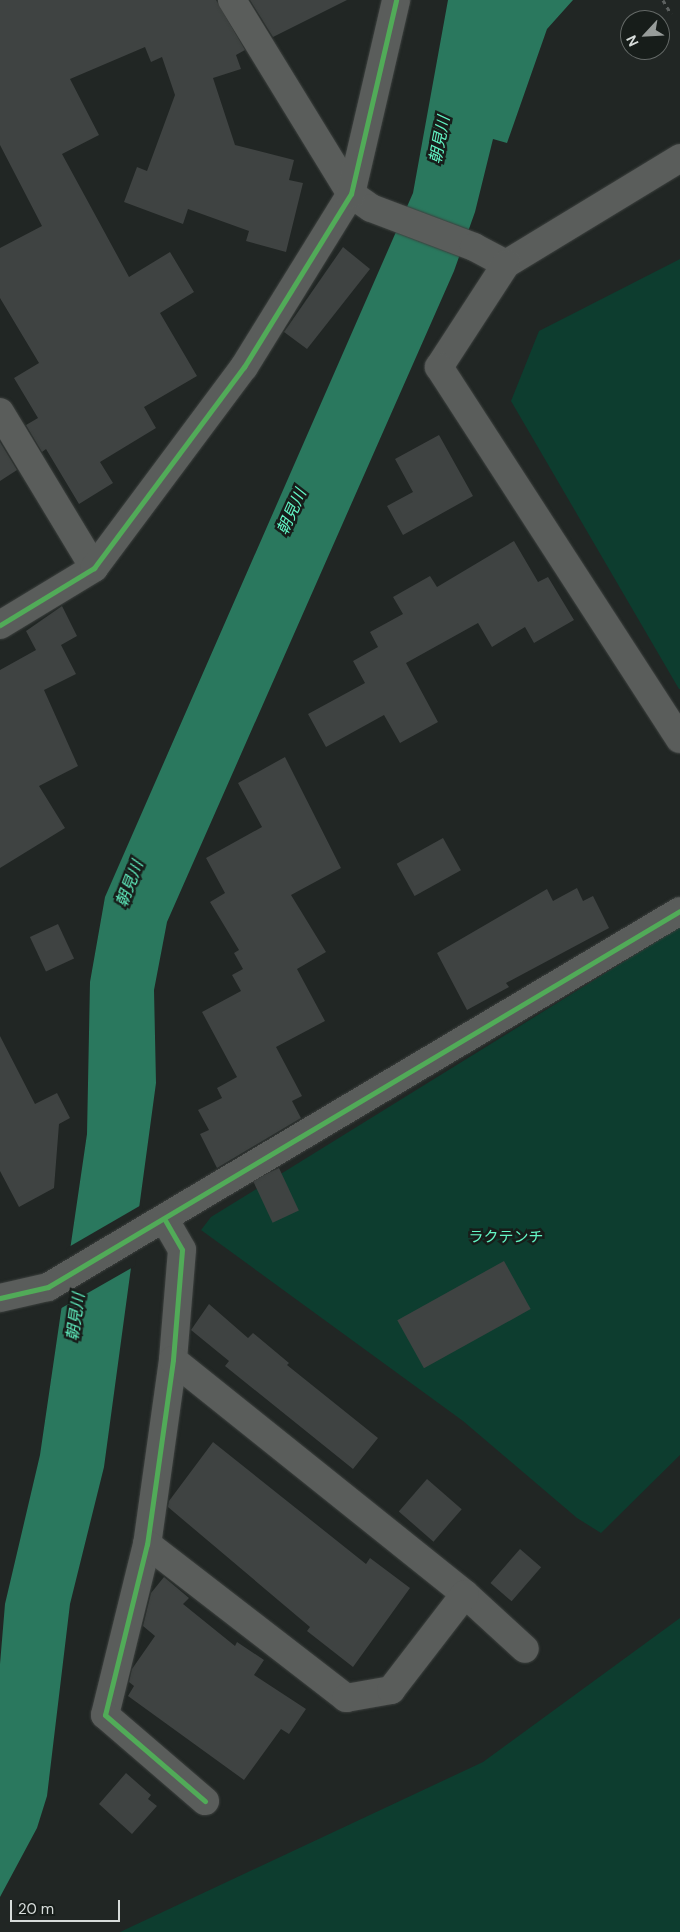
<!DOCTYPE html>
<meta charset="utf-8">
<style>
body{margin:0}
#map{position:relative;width:680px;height:1932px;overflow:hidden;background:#212624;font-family:"DM Sans","Noto Sans JP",sans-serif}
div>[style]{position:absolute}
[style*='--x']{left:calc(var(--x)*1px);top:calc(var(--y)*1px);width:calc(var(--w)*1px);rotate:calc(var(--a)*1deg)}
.green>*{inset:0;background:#0d3d2f}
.water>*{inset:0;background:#2a785e}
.pier>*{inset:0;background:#212624}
.building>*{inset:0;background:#3f4342;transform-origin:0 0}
.path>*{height:3px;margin-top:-1.5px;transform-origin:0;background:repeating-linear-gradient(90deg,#5d6160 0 4px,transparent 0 8px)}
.roads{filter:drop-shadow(0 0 1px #3c403e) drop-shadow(0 0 1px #3c403e)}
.minor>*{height:28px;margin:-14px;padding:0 14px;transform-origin:14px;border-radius:14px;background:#5a5d5b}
.cycleway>*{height:5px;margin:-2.5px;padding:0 2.5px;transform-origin:2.5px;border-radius:2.5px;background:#51ab58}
span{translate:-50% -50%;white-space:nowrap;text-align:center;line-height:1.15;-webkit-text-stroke:5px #171d1a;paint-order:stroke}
.park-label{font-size:15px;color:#64f7c6}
.water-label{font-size:16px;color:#62f5c5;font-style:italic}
.north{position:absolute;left:620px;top:10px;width:50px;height:50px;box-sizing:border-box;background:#171d1a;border:1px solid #646967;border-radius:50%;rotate:245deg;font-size:14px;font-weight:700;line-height:20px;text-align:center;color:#d7dcda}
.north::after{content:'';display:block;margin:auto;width:18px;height:22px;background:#979c9a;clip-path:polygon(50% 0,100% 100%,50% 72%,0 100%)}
.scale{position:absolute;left:10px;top:1900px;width:110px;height:22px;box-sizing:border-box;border:2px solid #d7dcda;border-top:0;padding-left:6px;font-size:15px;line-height:18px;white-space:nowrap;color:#d7dcda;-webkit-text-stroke:4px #171d1a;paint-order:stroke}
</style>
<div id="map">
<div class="green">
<i style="clip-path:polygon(680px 259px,680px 689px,679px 689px,511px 401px,539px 331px)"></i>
<i style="clip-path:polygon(680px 927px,680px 1455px,601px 1533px,577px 1518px,463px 1421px,201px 1230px,211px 1217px)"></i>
<i style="clip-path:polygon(680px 1618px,680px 1932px,120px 1932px,483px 1762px)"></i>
</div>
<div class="water">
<i style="clip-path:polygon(448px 0,573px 0,547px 29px,507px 143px,493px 139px,475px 212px,454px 271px,167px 922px,154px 990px,156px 1083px,104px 1467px,70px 1604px,47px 1796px,37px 1828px,0 1897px,0 1664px,5px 1604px,40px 1455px,87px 1134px,90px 982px,105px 897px,413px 193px)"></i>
</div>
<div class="pier">
<i style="clip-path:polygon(143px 1204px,135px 1266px,58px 1310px,67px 1248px)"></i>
</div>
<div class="building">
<i style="clip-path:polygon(0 0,216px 0,245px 50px,236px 55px,241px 69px,213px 78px,235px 145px,294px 160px,289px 180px,303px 183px,286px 252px,246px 241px,249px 231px,188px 209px,183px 224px,124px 202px,137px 167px,147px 171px,175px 95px,162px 57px,151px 62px,145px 47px,70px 79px,99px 135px,62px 154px,129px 277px,170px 252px,194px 292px,160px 313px,197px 376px,144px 407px,156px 428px,100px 462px,113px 483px,79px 504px,46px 449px,42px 452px,26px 425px,38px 418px,14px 378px,39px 363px,0 298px,0 248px,42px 226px,0 145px)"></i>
<i style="clip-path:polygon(250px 0,347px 0,273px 37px)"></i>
<i style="clip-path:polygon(343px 247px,370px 269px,307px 349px,284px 332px)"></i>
<i style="clip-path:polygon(439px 435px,473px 496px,403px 535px,387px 506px,413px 492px,395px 459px)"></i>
<i style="clip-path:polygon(0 442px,17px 470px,0 481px)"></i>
<i style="clip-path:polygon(514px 541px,538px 582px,548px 577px,574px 620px,534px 643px,525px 627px,492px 647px,478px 623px,406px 663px,438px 722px,400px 743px,384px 715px,326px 747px,308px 714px,365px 683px,353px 661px,378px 647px,370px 632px,403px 614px,393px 597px,430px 576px,437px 587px)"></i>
<i style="clip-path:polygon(62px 606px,77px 636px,61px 645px,76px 674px,44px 690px,78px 766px,39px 786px,65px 828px,0 868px,0 670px,36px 650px,26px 631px)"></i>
<i style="clip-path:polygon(285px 757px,341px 868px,291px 895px,326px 952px,297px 969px,325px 1021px,276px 1047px,302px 1096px,292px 1101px,301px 1118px,217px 1168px,200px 1134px,209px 1130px,198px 1110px,222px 1098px,217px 1088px,237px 1077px,202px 1012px,241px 991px,232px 975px,243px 969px,234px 953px,239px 950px,210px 902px,225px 893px,206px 858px,262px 827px,238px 783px)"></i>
<i style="left:443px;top:838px;width:37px;height:53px;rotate:61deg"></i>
<i style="clip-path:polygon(577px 888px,583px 901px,593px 896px,609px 928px,506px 983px,509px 987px,467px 1010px,437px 953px,547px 889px,553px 901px)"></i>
<i style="left:58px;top:924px;width:38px;height:31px;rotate:65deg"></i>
<i style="clip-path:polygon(0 1036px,35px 1104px,57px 1093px,70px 1118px,59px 1124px,54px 1188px,19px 1207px,0 1171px)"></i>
<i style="left:279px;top:1168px;width:47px;height:29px;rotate:65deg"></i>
<i style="left:504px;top:1261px;width:55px;height:122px;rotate:61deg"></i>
<i style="clip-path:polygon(209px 1304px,248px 1338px,253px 1333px,289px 1363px,287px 1365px,378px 1438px,353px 1469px,225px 1366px,229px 1361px,191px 1330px)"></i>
<i style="clip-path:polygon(213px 1442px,366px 1564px,370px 1558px,410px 1588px,353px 1667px,307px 1631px,310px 1627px,168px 1507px,169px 1501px)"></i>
<i style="left:427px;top:1479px;width:46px;height:43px;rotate:41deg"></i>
<i style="left:520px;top:1549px;width:28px;height:45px;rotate:41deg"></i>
<i style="clip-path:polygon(164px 1577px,189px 1598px,183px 1604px,235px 1646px,237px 1642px,264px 1660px,254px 1675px,306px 1709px,289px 1734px,281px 1729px,244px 1780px,128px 1696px,134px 1686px,129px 1682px,132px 1669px,155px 1636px,143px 1626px,151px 1593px)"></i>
<i style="clip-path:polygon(126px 1773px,151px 1795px,148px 1799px,157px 1806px,132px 1834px,99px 1804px)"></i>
</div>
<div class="path">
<i style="--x:663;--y:0;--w:16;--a:60"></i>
</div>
<div class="roads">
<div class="minor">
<i style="--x:232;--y:0;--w:228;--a:58.5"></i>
<i style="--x:351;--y:194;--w:24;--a:35"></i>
<i style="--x:371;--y:208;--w:110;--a:20.7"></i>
<i style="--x:474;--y:247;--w:36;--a:28"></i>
<i style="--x:506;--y:264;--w:204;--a:-31.3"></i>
<i style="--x:506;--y:264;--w:123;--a:123"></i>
<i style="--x:439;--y:367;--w:443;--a:57.1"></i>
<i style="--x:0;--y:412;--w:182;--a:58.9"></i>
<i style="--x:0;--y:625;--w:110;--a:-31.2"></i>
<i style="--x:94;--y:568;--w:251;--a:-53.3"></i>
<i style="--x:244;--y:367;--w:203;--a:-58.3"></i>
<i style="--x:351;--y:194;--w:199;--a:-76.9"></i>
<i style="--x:165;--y:1220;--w:34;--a:60"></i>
<i style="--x:182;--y:1250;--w:110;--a:94.7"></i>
<i style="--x:173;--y:1360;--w:186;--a:98"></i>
<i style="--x:147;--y:1544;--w:176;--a:103.8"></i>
<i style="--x:105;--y:1715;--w:132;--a:40.7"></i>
<i style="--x:0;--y:1298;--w:49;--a:-12.9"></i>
<i style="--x:48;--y:1287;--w:735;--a:-30.75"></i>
<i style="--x:173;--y:1360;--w:374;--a:38.7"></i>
<i style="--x:465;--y:1594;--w:81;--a:42.5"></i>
<i style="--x:147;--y:1544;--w:252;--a:37.7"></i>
<i style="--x:346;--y:1698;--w:46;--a:-10.1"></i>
<i style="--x:391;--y:1690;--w:121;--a:-52.4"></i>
</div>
</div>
<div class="cycleway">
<i style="--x:0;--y:625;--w:110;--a:-31.2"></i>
<i style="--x:94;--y:568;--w:251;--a:-53.3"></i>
<i style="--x:244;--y:367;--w:203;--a:-58.3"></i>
<i style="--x:351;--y:194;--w:199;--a:-76.9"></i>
<i style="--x:165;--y:1220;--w:34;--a:60"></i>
<i style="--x:182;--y:1250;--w:110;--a:94.7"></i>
<i style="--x:173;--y:1360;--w:186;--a:98"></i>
<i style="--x:147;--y:1544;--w:176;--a:103.8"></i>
<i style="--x:105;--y:1715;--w:132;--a:40.7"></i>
<i style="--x:0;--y:1298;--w:49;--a:-12.9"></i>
<i style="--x:48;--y:1287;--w:735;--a:-30.75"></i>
</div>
<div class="park-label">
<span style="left:506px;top:1238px">ラクテンチ</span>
</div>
<div class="water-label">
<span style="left:440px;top:140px;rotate:-79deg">朝見川</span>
<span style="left:292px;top:512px;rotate:-66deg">朝見川</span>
<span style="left:130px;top:884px;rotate:-69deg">朝見川</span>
<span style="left:76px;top:1317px;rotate:-82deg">朝見川</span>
</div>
<div class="north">N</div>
<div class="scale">20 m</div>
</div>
